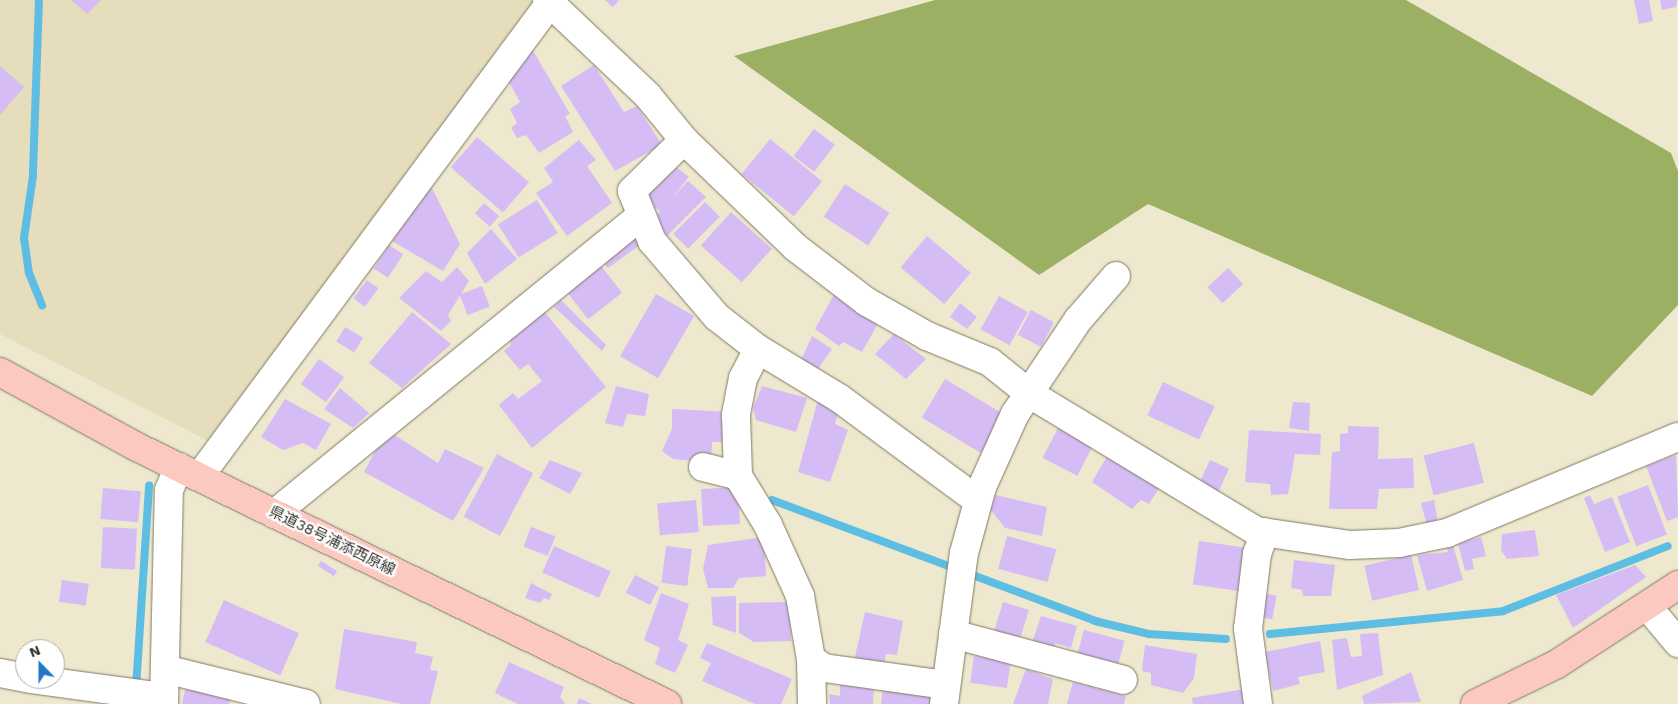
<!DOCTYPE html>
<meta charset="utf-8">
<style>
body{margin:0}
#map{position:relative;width:1678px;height:704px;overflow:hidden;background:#eee8ce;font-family:"Work Sans","Noto Sans JP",sans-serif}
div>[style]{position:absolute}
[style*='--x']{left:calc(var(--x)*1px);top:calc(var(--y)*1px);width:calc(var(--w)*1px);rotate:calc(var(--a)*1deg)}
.built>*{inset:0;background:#e5ddbc}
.forest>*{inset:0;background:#9bb063}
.stream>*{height:8px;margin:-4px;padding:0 4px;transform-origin:4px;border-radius:4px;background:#5ebde2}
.building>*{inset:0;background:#d6bcf5;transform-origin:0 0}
.roads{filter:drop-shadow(0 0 1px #7f7962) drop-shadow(0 0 1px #7f7962)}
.minor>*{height:28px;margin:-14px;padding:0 14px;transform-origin:14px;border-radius:14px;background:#fff}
.major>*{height:28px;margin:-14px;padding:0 14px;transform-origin:14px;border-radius:14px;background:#fcc9c1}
span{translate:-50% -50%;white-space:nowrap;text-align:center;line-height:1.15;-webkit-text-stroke:4.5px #fff;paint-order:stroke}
.street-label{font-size:15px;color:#363329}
.north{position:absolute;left:15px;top:639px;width:50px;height:50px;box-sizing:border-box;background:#fff;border:1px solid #afada9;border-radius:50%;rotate:338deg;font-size:14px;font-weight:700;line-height:20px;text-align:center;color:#363329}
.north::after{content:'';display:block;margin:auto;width:18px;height:22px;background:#2378c6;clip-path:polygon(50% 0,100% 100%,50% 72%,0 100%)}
</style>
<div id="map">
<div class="built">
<i style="clip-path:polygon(0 0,533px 0,539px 6px,212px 443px,0 334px)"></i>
</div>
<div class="forest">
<i style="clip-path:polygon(935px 0,1406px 0,1671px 153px,1678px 171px,1678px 305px,1592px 396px,1148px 204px,1039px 275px,734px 56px)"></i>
</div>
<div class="stream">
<i style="--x:39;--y:0;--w:176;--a:92"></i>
<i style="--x:33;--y:176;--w:63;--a:98.3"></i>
<i style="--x:24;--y:238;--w:35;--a:82"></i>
<i style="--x:29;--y:273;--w:35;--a:68"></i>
<i style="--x:772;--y:500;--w:345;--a:20.5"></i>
<i style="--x:1095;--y:621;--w:56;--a:13.5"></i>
<i style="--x:1149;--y:634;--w:77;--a:3.7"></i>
<i style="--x:1270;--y:634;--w:234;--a:-5.6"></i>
<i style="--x:1503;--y:611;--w:177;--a:-21.5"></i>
<i style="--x:136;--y:688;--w:203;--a:-86.3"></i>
</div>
<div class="building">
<i style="clip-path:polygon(71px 0,101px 0,87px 14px)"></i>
<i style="clip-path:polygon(605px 0,619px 0,613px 7px)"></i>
<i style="clip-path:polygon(1634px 0,1649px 0,1653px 21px,1639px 24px)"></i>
<i style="clip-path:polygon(1660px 0,1677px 0,1676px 7px,1662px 10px)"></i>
<i style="clip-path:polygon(532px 49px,570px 114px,565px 116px,573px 132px,539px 153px,526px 135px,517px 138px,511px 128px,517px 123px,510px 109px,520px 102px,506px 77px)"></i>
<i style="clip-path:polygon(594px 65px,624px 112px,637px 106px,662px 145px,615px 171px,561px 86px)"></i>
<i style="clip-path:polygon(0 66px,24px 87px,0 115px)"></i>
<i style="left:814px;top:129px;width:26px;height:34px;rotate:37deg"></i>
<i style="left:477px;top:137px;width:69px;height:40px;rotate:41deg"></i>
<i style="left:770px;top:139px;width:67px;height:45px;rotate:39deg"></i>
<i style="clip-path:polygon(579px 140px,596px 160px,587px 166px,612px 203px,567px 236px,536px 193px,553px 182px,544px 168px)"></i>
<i style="left:672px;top:164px;width:21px;height:45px;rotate:37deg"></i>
<i style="clip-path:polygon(688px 181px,706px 197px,667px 236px,655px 217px)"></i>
<i style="left:845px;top:184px;width:53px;height:39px;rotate:33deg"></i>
<i style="clip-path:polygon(426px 188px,432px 188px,460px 244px,443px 271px,392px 241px)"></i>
<i style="left:537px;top:200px;width:39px;height:46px;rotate:58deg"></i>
<i style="left:705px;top:202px;width:21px;height:45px;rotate:45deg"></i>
<i style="left:484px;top:203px;width:20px;height:14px;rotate:41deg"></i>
<i style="left:731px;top:212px;width:55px;height:45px;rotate:42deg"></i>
<i style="clip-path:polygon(491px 229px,517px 259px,485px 284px,467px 253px)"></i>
<i style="clip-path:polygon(632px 234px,640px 245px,608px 268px,601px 259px)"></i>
<i style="left:927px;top:236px;width:57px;height:41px;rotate:40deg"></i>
<i style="left:389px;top:245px;width:17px;height:28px;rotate:33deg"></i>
<i style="left:598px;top:262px;width:39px;height:43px;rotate:52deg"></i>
<i style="clip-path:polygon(457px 267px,469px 281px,448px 315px,451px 321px,441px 331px,399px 298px,426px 271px,442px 282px)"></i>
<i style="left:1228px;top:268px;width:22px;height:28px;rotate:47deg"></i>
<i style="left:367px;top:280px;width:14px;height:23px;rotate:36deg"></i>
<i style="left:482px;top:286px;width:22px;height:24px;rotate:69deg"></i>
<i style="clip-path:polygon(835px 293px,881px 318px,862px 352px,843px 342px,839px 346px,815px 329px)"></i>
<i style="left:656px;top:294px;width:44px;height:72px;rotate:30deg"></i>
<i style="left:999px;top:296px;width:33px;height:38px;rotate:29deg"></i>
<i style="clip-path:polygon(561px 300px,606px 345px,602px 351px,554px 307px)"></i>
<i style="clip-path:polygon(960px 303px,977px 317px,967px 329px,950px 317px)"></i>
<i style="left:1031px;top:310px;width:26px;height:28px;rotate:28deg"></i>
<i style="clip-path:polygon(544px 311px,606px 387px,532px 448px,499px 405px,513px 393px,518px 399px,542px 381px,528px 364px,520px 370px,504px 351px,511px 345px,510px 339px)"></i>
<i style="clip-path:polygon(412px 312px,451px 344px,402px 388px,369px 363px)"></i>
<i style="left:345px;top:327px;width:21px;height:17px;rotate:31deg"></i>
<i style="clip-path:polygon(894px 334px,926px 359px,906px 379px,875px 354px)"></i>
<i style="clip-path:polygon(812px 336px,832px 349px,818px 369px,801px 360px)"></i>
<i style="left:319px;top:359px;width:31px;height:31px;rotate:36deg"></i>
<i style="left:945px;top:379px;width:69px;height:45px;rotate:31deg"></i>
<i style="left:1163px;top:382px;width:57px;height:37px;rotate:25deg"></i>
<i style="clip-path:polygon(616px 386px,649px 394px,645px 416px,627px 414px,623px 427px,605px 423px)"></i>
<i style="clip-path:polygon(762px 386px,807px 398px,796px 432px,756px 420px,753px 408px)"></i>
<i style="clip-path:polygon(340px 388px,369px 413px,353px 428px,324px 409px)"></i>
<i style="clip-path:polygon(285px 399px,331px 424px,316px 450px,303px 443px,283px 450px,261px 437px)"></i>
<i style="clip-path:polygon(818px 400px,840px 406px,835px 424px,848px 430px,830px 482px,798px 472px)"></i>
<i style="clip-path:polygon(1293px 402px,1310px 403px,1309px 431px,1289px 428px)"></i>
<i style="clip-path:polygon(672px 409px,730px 412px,728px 442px,712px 442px,711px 463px,673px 459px,662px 451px,672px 429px)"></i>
<i style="left:1059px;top:426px;width:39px;height:36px;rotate:27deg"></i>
<i style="clip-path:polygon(1348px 426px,1379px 427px,1378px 459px,1413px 458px,1414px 488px,1379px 489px,1377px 509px,1329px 509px,1332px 452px,1340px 451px,1340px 434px,1348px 433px)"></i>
<i style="clip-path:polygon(387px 430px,438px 463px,445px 449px,484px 468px,453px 521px,364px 472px)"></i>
<i style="clip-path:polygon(1249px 430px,1321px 434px,1320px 455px,1295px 454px,1288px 494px,1271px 495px,1270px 484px,1245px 482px)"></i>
<i style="left:1474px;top:443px;width:41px;height:52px;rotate:76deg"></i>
<i style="clip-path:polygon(1109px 453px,1161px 485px,1149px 504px,1141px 500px,1132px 509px,1092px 482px)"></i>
<i style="left:497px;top:454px;width:41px;height:71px;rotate:28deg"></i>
<i style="clip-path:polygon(1676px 455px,1678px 517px,1667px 521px,1646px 466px)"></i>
<i style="clip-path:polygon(550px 460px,582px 473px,570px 494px,539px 478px)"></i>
<i style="left:1210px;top:460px;width:21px;height:26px;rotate:25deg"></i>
<i style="left:1648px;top:485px;width:53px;height:33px;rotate:69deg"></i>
<i style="left:738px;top:487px;width:37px;height:37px;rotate:87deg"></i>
<i style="left:103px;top:488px;width:38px;height:31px;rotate:5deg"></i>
<i style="clip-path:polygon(996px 495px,1047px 507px,1042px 536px,1005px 528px,990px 509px)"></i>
<i style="clip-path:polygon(1590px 495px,1594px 504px,1612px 497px,1630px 542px,1605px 552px,1584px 498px)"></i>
<i style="left:696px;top:500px;width:32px;height:39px;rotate:85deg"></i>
<i style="clip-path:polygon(1434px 500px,1438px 524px,1427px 526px,1421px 503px)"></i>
<i style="left:103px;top:527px;width:34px;height:41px;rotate:3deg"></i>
<i style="left:531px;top:527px;width:26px;height:21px;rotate:21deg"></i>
<i style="clip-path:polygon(1535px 530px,1539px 556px,1507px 559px,1501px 550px,1502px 534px)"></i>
<i style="left:1007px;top:536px;width:51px;height:34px;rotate:15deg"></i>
<i style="clip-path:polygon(764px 537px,766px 576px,739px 578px,733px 588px,708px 588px,703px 569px,708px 545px)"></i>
<i style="clip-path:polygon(1481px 537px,1486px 556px,1472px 559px,1474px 569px,1465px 571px,1458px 543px)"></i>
<i style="left:1199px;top:541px;width:55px;height:44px;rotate:8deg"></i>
<i style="clip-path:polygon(1453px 545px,1463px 580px,1427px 591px,1417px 555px,1448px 552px,1447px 547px)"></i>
<i style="left:554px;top:546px;width:62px;height:29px;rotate:24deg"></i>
<i style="left:666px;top:546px;width:26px;height:37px;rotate:7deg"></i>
<i style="left:1411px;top:555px;width:36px;height:48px;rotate:77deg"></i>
<i style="clip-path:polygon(1294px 560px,1335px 565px,1331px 596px,1303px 596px,1302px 590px,1291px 588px)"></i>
<i style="left:321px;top:561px;width:19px;height:6px;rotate:32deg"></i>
<i style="clip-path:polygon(1635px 565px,1646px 577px,1573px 628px,1556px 595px)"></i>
<i style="left:635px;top:575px;width:27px;height:20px;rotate:27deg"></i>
<i style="left:62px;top:580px;width:27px;height:22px;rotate:8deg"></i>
<i style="clip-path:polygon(531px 583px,552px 594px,549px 600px,544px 598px,540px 603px,525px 598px)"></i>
<i style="clip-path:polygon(661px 593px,689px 604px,678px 640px,688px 645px,675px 673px,655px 664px,660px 648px,644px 640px)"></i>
<i style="left:1262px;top:593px;width:15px;height:24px;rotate:11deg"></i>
<i style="clip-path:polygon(736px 596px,736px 633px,713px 625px,711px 597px)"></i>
<i style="left:224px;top:600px;width:82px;height:46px;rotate:24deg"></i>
<i style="clip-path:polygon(790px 602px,791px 641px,754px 642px,739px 633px,739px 603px)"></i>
<i style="left:1003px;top:602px;width:27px;height:36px;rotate:17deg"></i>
<i style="clip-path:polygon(865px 612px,903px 621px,897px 655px,886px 654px,883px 668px,854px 661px)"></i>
<i style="clip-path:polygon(1041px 616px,1077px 626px,1071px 648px,1055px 643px,1054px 650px,1032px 643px)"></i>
<i style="clip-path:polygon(344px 629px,417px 642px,415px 653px,433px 657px,430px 670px,438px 671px,430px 704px,402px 704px,335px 689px)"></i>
<i style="left:1084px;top:630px;width:42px;height:25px;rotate:15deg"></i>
<i style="clip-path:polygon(1378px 633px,1383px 675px,1337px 690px,1332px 640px,1347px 638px,1351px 657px,1362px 656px,1360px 634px)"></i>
<i style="clip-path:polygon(1320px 641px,1325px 672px,1298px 677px,1300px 684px,1273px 691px,1265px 652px)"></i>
<i style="clip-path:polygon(707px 643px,792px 679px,781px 704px,755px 704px,702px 681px,711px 663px,700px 658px)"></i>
<i style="clip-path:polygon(1145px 645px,1197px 654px,1194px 678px,1183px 693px,1151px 685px,1151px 673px,1142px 671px)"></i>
<i style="left:974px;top:656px;width:37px;height:27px;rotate:8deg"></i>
<i style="clip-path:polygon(509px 662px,564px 687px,560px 697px,565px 704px,518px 704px,495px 693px)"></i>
<i style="clip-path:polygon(1026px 669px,1053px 679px,1048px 704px,1013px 704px)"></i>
<i style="clip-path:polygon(1411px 672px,1421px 702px,1364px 704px,1362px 696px)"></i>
<i style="clip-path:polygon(1073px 682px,1126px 696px,1124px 704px,1067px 704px)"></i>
<i style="clip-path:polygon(840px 683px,874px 688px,873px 704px,830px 704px,829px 694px,840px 696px)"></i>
<i style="clip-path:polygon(186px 685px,231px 696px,229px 704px,182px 704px)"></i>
<i style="clip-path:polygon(883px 687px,936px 692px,935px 704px,881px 704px)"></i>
<i style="clip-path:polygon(1244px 689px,1247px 704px,1193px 704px,1192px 698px)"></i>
<i style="clip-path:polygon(579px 698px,592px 704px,577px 704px)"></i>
</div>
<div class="roads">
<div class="minor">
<i style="--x:547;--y:0;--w:139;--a:43.5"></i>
<i style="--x:648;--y:96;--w:57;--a:50.7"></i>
<i style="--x:684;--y:140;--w:154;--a:43.9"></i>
<i style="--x:795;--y:247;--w:91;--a:37.4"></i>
<i style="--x:867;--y:302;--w:69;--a:29.5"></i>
<i style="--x:927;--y:336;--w:68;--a:22.4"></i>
<i style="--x:990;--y:362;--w:51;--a:38.7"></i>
<i style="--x:1030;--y:394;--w:264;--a:31.2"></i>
<i style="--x:1256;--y:531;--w:95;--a:8.5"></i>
<i style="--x:1350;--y:545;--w:49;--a:-2.3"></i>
<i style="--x:1399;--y:543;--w:49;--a:-11.8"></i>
<i style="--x:1447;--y:533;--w:250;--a:-22.6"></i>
<i style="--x:684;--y:140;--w:73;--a:135.6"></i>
<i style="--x:632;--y:191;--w:54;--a:68.2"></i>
<i style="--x:652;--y:241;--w:100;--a:49.5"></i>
<i style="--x:717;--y:317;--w:52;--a:38"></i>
<i style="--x:758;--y:349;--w:95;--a:31.2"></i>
<i style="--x:839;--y:398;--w:172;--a:36.5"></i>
<i style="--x:758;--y:349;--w:33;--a:117"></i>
<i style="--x:743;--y:378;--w:38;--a:101"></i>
<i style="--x:736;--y:415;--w:61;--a:88.1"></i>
<i style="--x:738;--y:476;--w:57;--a:58.5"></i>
<i style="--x:768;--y:525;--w:78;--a:65.7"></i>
<i style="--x:800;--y:596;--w:64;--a:80.1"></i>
<i style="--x:811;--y:659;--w:45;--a:88.7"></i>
<i style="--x:703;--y:467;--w:36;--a:14"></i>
<i style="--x:199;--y:477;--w:590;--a:-53.48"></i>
<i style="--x:274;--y:514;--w:471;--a:-39.1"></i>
<i style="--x:1648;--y:607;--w:47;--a:50.2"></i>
<i style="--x:953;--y:634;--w:176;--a:15.1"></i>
<i style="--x:811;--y:659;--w:16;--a:35"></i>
<i style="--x:824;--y:668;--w:122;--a:8"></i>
<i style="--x:165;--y:669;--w:145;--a:13.9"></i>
<i style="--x:0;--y:673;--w:25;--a:11"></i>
<i style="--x:30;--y:679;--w:135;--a:7.7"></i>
<i style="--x:164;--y:704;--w:214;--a:-88.7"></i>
<i style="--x:169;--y:490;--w:25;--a:-67"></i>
<i style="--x:944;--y:704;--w:152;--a:-82.5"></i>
<i style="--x:964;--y:553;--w:68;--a:-74.7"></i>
<i style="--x:982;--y:487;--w:80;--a:-65.7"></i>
<i style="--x:1015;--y:414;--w:113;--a:-56.2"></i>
<i style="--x:1078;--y:320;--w:58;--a:-49.2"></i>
<i style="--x:1258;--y:704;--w:76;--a:-97.6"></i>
<i style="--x:1248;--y:629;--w:76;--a:-83.2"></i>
<i style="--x:1257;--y:554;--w:23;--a:-70"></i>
</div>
<div class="major">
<i style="--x:0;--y:372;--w:158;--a:28.7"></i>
<i style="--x:139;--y:448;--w:587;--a:25.87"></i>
<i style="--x:1475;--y:704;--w:91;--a:-26"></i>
<i style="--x:1557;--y:664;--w:145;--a:-33.1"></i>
</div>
</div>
<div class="street-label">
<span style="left:332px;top:541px;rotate:26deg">県道38号浦添西原線</span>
</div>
<div class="north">N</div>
</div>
